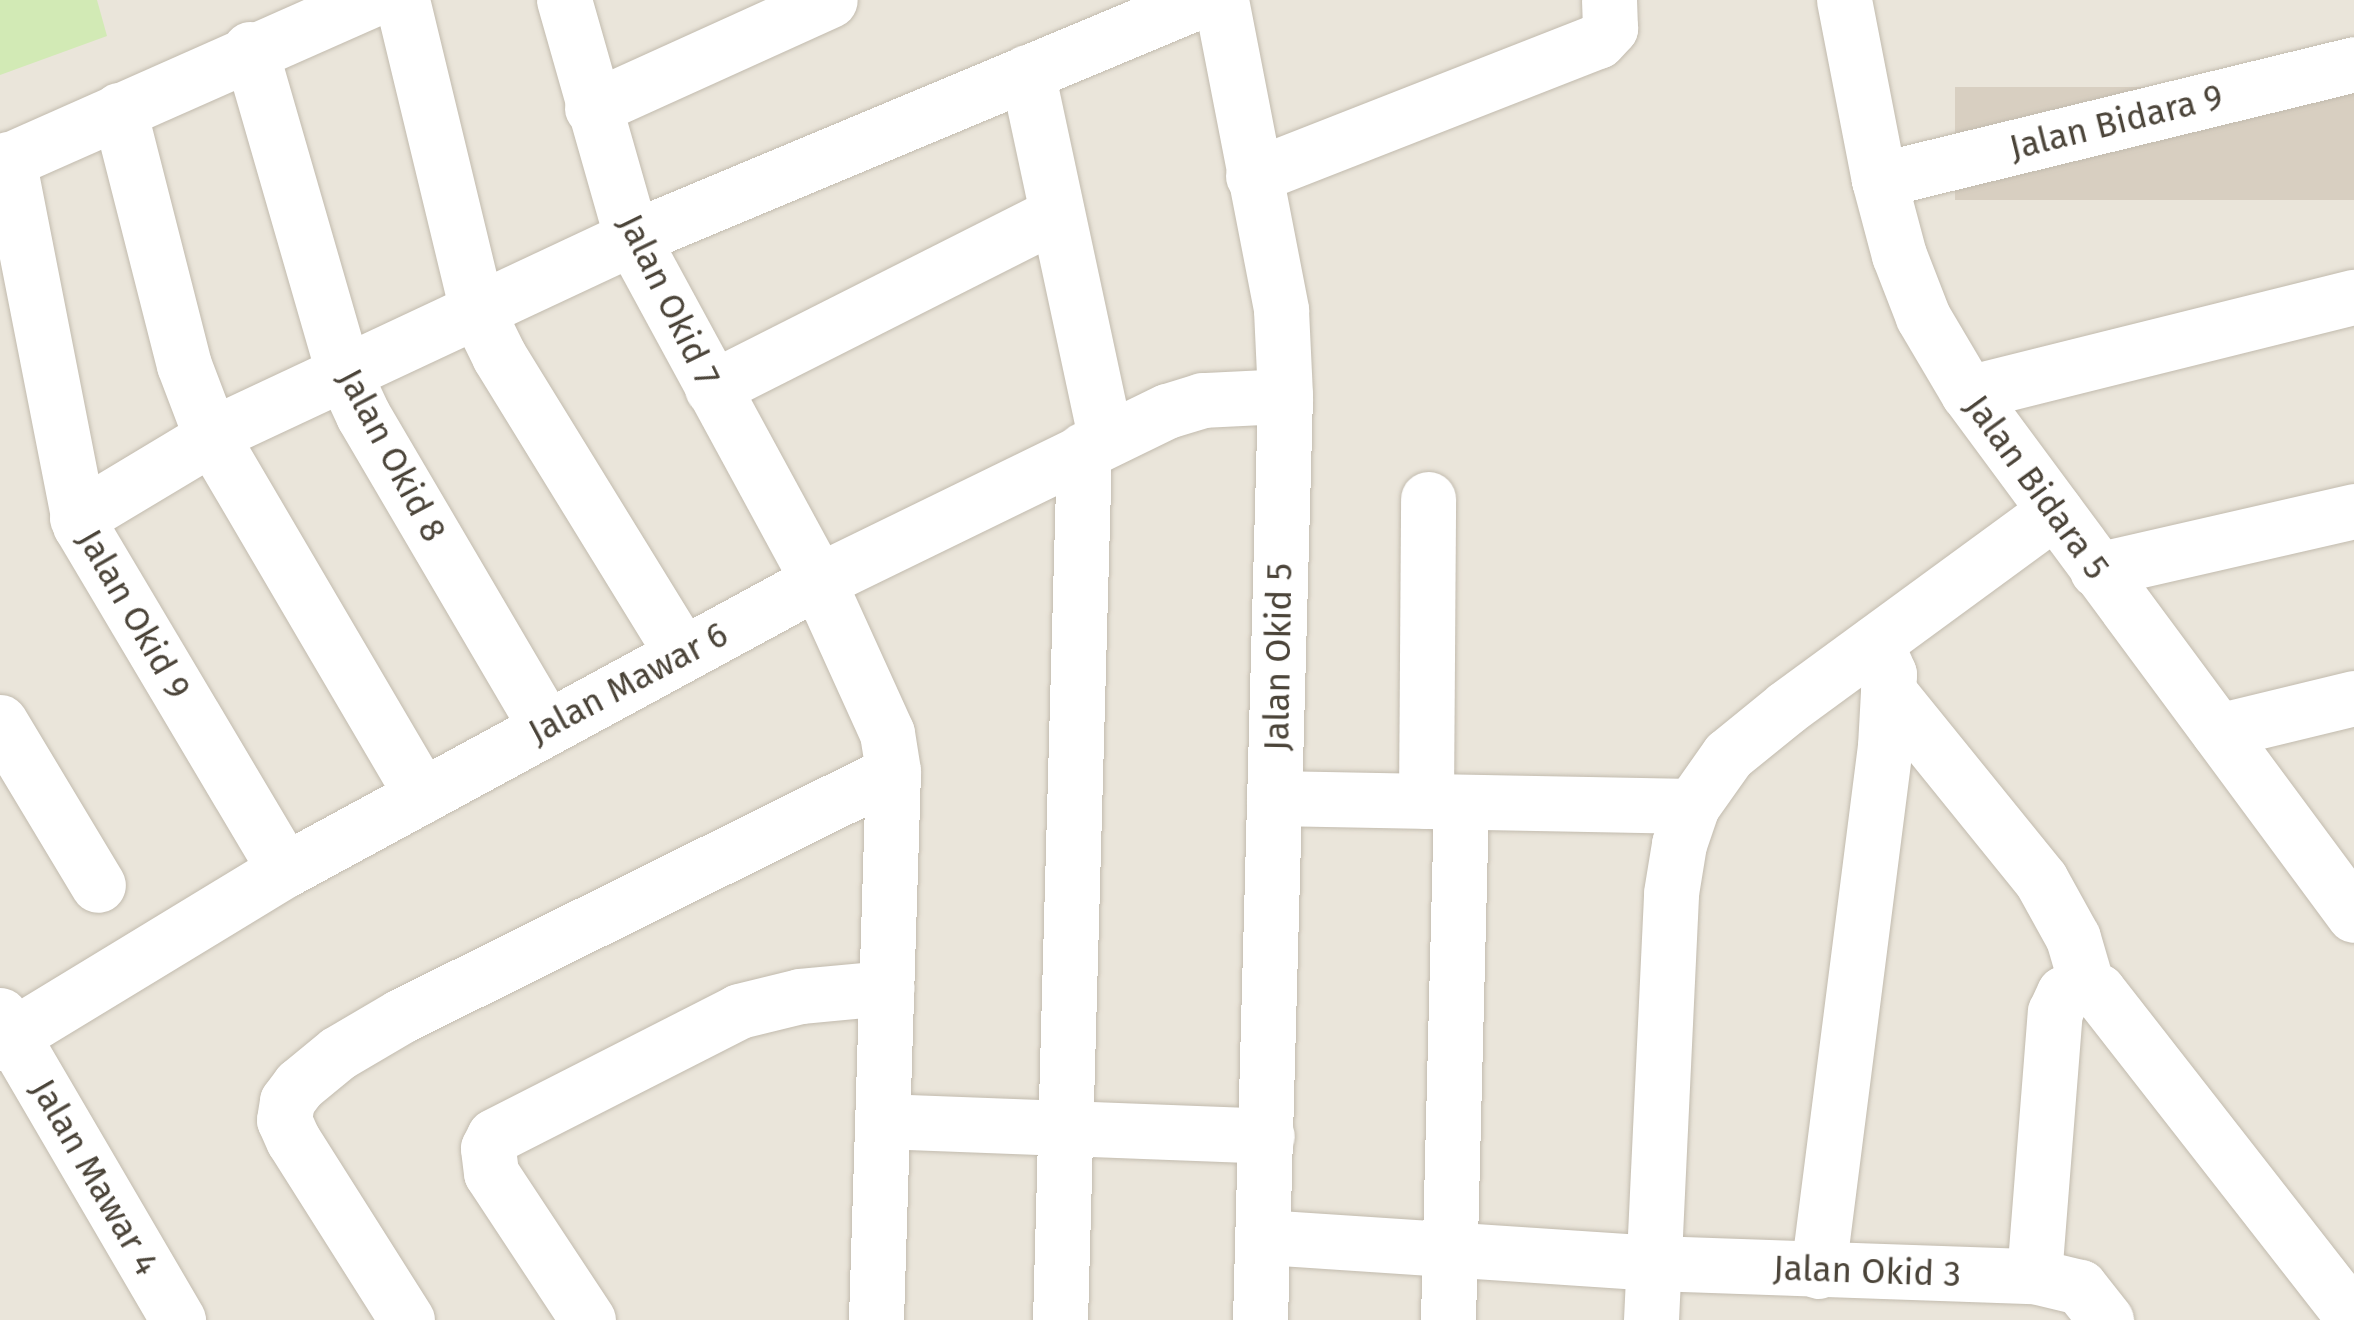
<!DOCTYPE html>
<style>
body{margin:0}
#map{position:relative;width:2354px;height:1320px;overflow:hidden;background:#f6f3ec;font-family:"Fira Sans",sans-serif}
div>[style]{position:absolute}
[style*='--x']{left:calc(var(--x)*1px);top:calc(var(--y)*1px);width:calc(var(--w)*1px);rotate:calc(var(--a)*1deg)}
.residential>*{inset:0;background:#eae5da;transform-origin:0 0}
.green>*{inset:0;background:#d2eab5}
.building>*{inset:0;background:#d8cfc1;transform-origin:0 0}
.roads{filter:drop-shadow(0 0 2px #c2bbae) drop-shadow(0 0 2px #c2bbae)}
.minor>*{height:55px;margin:-27.5px;padding:0 27.5px;transform-origin:27.5px;border-radius:27.5px;background:#fff}
span{translate:-50% -50%;white-space:nowrap;text-align:center;line-height:1.15;-webkit-text-stroke:9px #fff;paint-order:stroke}
.street-label{font-size:35px;color:#4b4439}
</style>
<div id="map">
<div class="residential">
<i style="left:0;top:0;width:2354px;height:1320px"></i>
</div>
<div class="green">
<i style="clip-path:polygon(0 0,97px 0,107px 36px,0 75px)"></i>
</div>
<div class="building">
<i style="left:2354px;top:87px;width:113px;height:399px;rotate:90deg"></i>
</div>
<div class="roads">
<div class="minor">
<i style="--x:402;--y:0;--w:320;--a:76.4"></i>
<i style="--x:477;--y:311;--w:50;--a:63.9"></i>
<i style="--x:499;--y:356;--w:349;--a:58.4"></i>
<i style="--x:564;--y:0;--w:248;--a:74.1"></i>
<i style="--x:632;--y:238;--w:390;--a:61.5"></i>
<i style="--x:818;--y:581;--w:167;--a:65.6"></i>
<i style="--x:887;--y:733;--w:39;--a:81"></i>
<i style="--x:893;--y:772;--w:548;--a:91.78"></i>
<i style="--x:1221;--y:0;--w:316;--a:79"></i>
<i style="--x:1281;--y:310;--w:86;--a:87.3"></i>
<i style="--x:1285;--y:396;--w:924;--a:91.55"></i>
<i style="--x:1844;--y:0;--w:183;--a:79"></i>
<i style="--x:1879;--y:180;--w:78;--a:75.1"></i>
<i style="--x:1899;--y:255;--w:66;--a:68.8"></i>
<i style="--x:1923;--y:317;--w:88;--a:59.4"></i>
<i style="--x:1968;--y:393;--w:649;--a:53.52"></i>
<i style="--x:250;--y:49;--w:338;--a:73.9"></i>
<i style="--x:344;--y:374;--w:45;--a:65.1"></i>
<i style="--x:363;--y:415;--w:362;--a:59.6"></i>
<i style="--x:1027;--y:72;--w:375;--a:77.9"></i>
<i style="--x:592;--y:108;--w:261;--a:-24.4"></i>
<i style="--x:119;--y:110;--w:263;--a:75.7"></i>
<i style="--x:184;--y:365;--w:76;--a:69.2"></i>
<i style="--x:211;--y:436;--w:417;--a:59.6"></i>
<i style="--x:8;--y:159;--w:373;--a:78.9"></i>
<i style="--x:80;--y:525;--w:401;--a:59.3"></i>
<i style="--x:0;--y:164;--w:405;--a:-23.9"></i>
<i style="--x:1253;--y:176;--w:370;--a:-21.4"></i>
<i style="--x:1598;--y:41;--w:18;--a:-47"></i>
<i style="--x:1610;--y:28;--w:28;--a:-92"></i>
<i style="--x:1879;--y:180;--w:489;--a:-13.7"></i>
<i style="--x:712;--y:388;--w:386;--a:-26.8"></i>
<i style="--x:1968;--y:393;--w:398;--a:-14"></i>
<i style="--x:77;--y:518;--w:179;--a:-31"></i>
<i style="--x:230;--y:426;--w:444;--a:-25.1"></i>
<i style="--x:632;--y:238;--w:617;--a:-22.7"></i>
<i style="--x:2097;--y:570;--w:264;--a:-12.9"></i>
<i style="--x:1888;--y:691;--w:243;--a:51"></i>
<i style="--x:2041;--y:880;--w:66;--a:61.1"></i>
<i style="--x:2073;--y:938;--w:50;--a:73.7"></i>
<i style="--x:0;--y:722;--w:190;--a:59"></i>
<i style="--x:2218;--y:731;--w:140;--a:-13.6"></i>
<i style="--x:1274;--y:798;--w:418;--a:1.1"></i>
<i style="--x:1426;--y:801;--w:302;--a:-89.6"></i>
<i style="--x:0;--y:1015;--w:353;--a:59.7"></i>
<i style="--x:0;--y:1043;--w:333;--a:-31.3"></i>
<i style="--x:285;--y:870;--w:606;--a:-28.47"></i>
<i style="--x:818;--y:581;--w:388;--a:-26"></i>
<i style="--x:1167;--y:411;--w:38;--a:-17"></i>
<i style="--x:1203;--y:400;--w:82;--a:-2.8"></i>
<i style="--x:883;--y:1121;--w:384;--a:2.2"></i>
<i style="--x:1264;--y:1237;--w:391;--a:3.8"></i>
<i style="--x:1654;--y:1263;--w:380;--a:2"></i>
<i style="--x:2034;--y:1276;--w:47;--a:13.4"></i>
<i style="--x:2080;--y:1287;--w:42;--a:51.8"></i>
<i style="--x:1818;--y:1271;--w:529;--a:-82.73"></i>
<i style="--x:1885;--y:746;--w:72;--a:-86.8"></i>
<i style="--x:1889;--y:674;--w:34;--a:-114"></i>
<i style="--x:2034;--y:1276;--w:265;--a:-85.5"></i>
<i style="--x:2055;--y:1012;--w:21;--a:-65"></i>
<i style="--x:2064;--y:993;--w:24;--a:-17"></i>
<i style="--x:2087;--y:986;--w:12;--a:24"></i>
<i style="--x:2098;--y:991;--w:416;--a:52"></i>
<i style="--x:407;--y:1320;--w:213;--a:-122.3"></i>
<i style="--x:293;--y:1140;--w:22;--a:-114"></i>
<i style="--x:284;--y:1120;--w:19;--a:-81"></i>
<i style="--x:287;--y:1101;--w:20;--a:-53"></i>
<i style="--x:299;--y:1085;--w:50;--a:-39.4"></i>
<i style="--x:338;--y:1053;--w:73;--a:-30.4"></i>
<i style="--x:401;--y:1016;--w:549;--a:-26.38"></i>
<i style="--x:588;--y:1320;--w:176;--a:-123.4"></i>
<i style="--x:491;--y:1173;--w:25;--a:-97"></i>
<i style="--x:488;--y:1148;--w:13;--a:-63"></i>
<i style="--x:494;--y:1136;--w:275;--a:-27"></i>
<i style="--x:739;--y:1011;--w:63;--a:-13.8"></i>
<i style="--x:800;--y:996;--w:87;--a:-5.3"></i>
<i style="--x:1060;--y:1320;--w:871;--a:-88.42"></i>
<i style="--x:1448;--y:1320;--w:518;--a:-88.56"></i>
<i style="--x:1651;--y:1320;--w:427;--a:-87.3"></i>
<i style="--x:1671;--y:893;--w:50;--a:-80.7"></i>
<i style="--x:1679;--y:844;--w:40;--a:-71.1"></i>
<i style="--x:1692;--y:806;--w:62;--a:-54.8"></i>
<i style="--x:1728;--y:755;--w:76;--a:-39.1"></i>
<i style="--x:1787;--y:707;--w:332;--a:-36.2"></i>
</div>
</div>
<div class="street-label">
<span style="left:2116px;top:122px;rotate:-14deg">Jalan Bidara 9</span>
<span style="left:669px;top:300px;rotate:64deg">Jalan Okid 7</span>
<span style="left:392px;top:455px;rotate:62deg">Jalan Okid 8</span>
<span style="left:2037px;top:487px;rotate:54deg">Jalan Bidara 5</span>
<span style="left:134px;top:614px;rotate:60deg">Jalan Okid 9</span>
<span style="left:1278px;top:657px;rotate:-89deg">Jalan Okid 5</span>
<span style="left:628px;top:683px;rotate:-28deg">Jalan Mawar 6</span>
<span style="left:95px;top:1177px;rotate:60deg">Jalan Mawar 4</span>
<span style="left:1867px;top:1271px;rotate:2deg">Jalan Okid 3</span>
</div>
</div>
